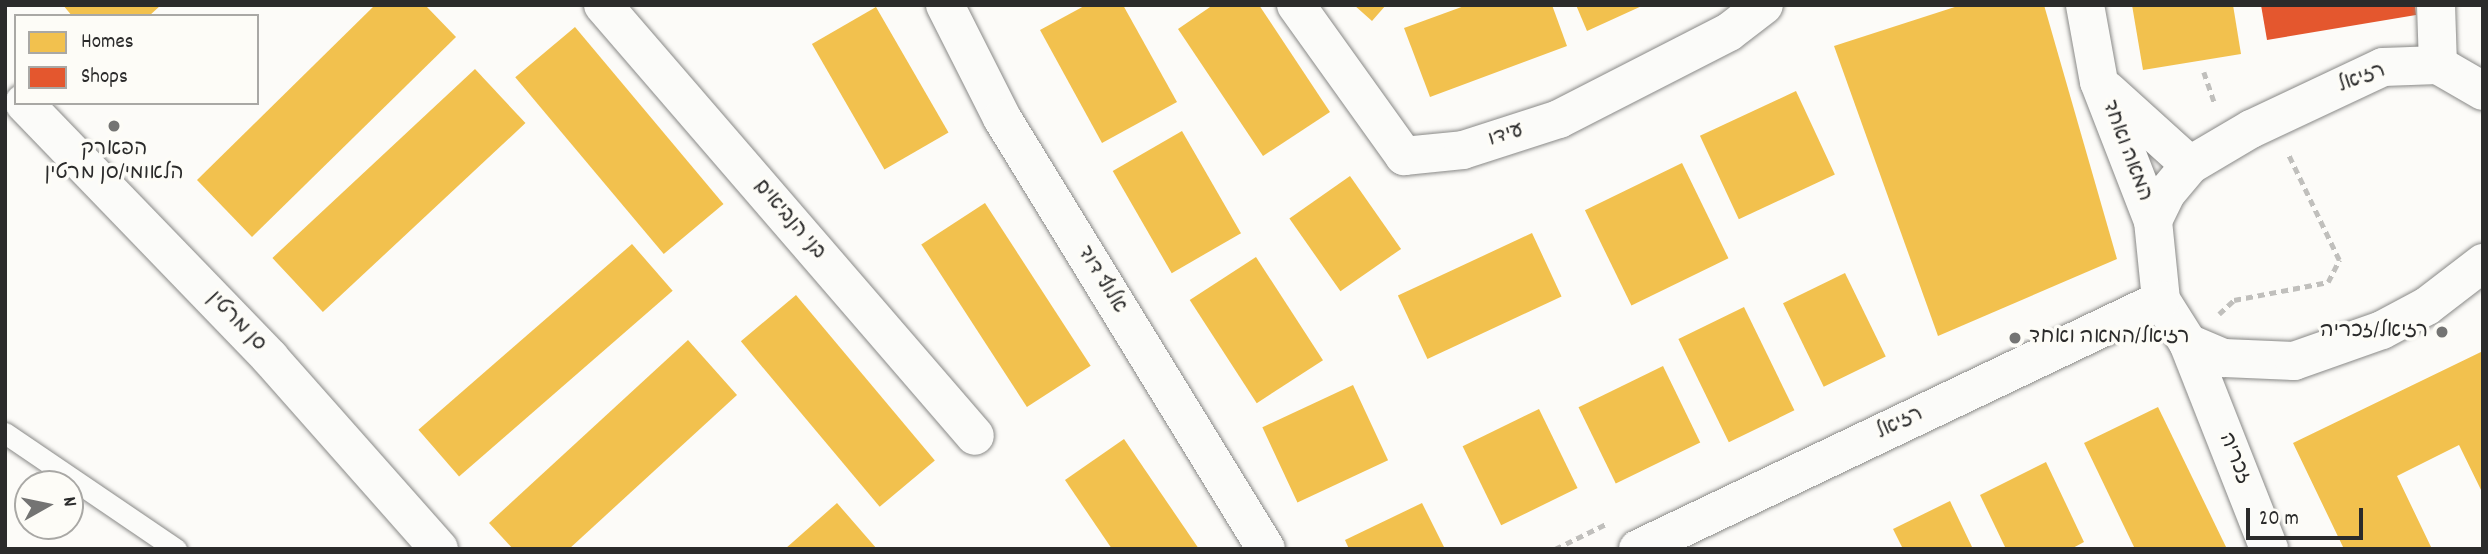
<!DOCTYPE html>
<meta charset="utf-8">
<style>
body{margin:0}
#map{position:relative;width:2488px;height:554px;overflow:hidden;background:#fcfbf8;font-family:Dekko,"Playpen Sans Hebrew",sans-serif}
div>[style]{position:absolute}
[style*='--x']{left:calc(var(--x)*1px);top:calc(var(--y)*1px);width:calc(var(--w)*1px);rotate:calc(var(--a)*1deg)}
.homes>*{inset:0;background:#f2c14e;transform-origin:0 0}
.shops>*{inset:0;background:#e4572e}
.path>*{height:4.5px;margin-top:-2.25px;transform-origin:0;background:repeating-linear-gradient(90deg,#c0bfbc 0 7px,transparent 0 12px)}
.roads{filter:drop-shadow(0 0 2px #898987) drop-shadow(0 0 2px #898987)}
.service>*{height:21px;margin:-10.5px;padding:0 10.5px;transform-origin:10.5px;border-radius:10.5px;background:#fbfbf9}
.minor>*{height:38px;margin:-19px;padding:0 19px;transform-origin:19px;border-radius:19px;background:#fbfbf9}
.tertiary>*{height:38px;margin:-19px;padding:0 19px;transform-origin:19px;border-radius:19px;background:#fbfbf9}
.dots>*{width:19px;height:19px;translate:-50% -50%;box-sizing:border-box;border:4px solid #fdfcf7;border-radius:50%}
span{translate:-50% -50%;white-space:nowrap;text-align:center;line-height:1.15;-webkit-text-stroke:7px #fdfcf7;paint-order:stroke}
.street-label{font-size:21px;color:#2b2b2b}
.poi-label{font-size:21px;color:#2b2b2b}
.right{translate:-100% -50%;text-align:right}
.left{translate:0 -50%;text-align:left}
.frame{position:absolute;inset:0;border:7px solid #2b2b2b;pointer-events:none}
.legend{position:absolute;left:14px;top:14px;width:245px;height:91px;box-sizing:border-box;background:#fdfcf7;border:2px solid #a9a8a5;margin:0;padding:9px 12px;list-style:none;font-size:21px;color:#2b2b2b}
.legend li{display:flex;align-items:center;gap:14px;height:35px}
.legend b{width:35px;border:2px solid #a9a8a5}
.north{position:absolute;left:14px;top:470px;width:70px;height:70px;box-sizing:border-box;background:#fdfcf7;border:2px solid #a9a8a5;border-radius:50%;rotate:81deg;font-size:19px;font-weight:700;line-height:28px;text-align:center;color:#2b2b2b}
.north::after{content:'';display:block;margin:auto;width:24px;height:32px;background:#747473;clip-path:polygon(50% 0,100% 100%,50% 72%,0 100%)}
.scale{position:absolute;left:2246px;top:508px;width:117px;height:32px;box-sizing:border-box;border:4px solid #2b2b2b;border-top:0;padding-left:9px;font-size:21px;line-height:24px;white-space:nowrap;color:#2b2b2b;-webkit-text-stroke:5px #fdfcf7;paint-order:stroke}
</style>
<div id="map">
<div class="homes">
<i style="clip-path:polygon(63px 5px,161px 5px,149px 16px,72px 16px)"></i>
<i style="clip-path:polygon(375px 5px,425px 5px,456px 37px,252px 237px,197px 180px)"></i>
<i style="clip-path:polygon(1086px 5px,1123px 5px,1177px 102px,1102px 143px,1040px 30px)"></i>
<i style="clip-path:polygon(1213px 5px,1259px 5px,1330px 112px,1263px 156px,1178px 29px)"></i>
<i style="clip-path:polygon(1354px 5px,1386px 5px,1372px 21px)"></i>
<i style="clip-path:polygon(1467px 5px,1552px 5px,1567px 46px,1430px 97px,1404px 28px)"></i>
<i style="clip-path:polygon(1576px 5px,1644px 5px,1587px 31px)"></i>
<i style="clip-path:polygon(1961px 5px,2044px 5px,2117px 259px,1938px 336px,1834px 46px)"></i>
<i style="clip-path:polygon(2132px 5px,2233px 5px,2241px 54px,2143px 70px)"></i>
<i style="left:876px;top:7px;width:145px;height:74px;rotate:60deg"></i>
<i style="left:575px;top:27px;width:231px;height:78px;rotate:50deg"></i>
<i style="left:475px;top:69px;width:74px;height:277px;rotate:47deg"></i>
<i style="left:1796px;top:91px;width:92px;height:106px;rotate:65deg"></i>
<i style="left:1182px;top:131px;width:118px;height:80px;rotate:60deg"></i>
<i style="left:1682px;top:163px;width:106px;height:108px;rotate:64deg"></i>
<i style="left:1350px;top:176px;width:89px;height:74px;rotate:55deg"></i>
<i style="left:985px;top:203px;width:194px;height:76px;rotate:57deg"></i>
<i style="left:1532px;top:233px;width:70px;height:148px;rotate:65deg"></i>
<i style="left:632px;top:244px;width:62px;height:283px;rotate:49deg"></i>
<i style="left:1256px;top:257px;width:123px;height:79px;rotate:57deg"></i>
<i style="left:1845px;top:273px;width:93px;height:69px;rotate:64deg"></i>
<i style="left:796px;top:295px;width:216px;height:72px;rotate:50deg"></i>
<i style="left:1744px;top:307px;width:115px;height:73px;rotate:64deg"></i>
<i style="clip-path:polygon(688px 340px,737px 395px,569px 549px,513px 549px,489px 523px)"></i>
<i style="clip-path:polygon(2483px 351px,2483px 494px,2459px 445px,2397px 476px,2432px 549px,2344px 549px,2293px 443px)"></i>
<i style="left:1663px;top:366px;width:85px;height:94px;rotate:64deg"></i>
<i style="left:1353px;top:385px;width:83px;height:100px;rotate:65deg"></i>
<i style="clip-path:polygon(2158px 407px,2227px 549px,2135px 549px,2084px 443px)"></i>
<i style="left:1539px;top:409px;width:88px;height:85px;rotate:64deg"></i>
<i style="clip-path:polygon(1124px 439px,1199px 549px,1112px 549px,1065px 480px)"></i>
<i style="clip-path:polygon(2046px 462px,2084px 542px,2071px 549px,2006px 549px,1980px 495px)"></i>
<i style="clip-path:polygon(1950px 501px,1973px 549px,1903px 549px,1893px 529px)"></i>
<i style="clip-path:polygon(837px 503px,877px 549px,785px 549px)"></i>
<i style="clip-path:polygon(1422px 503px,1445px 549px,1349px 549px,1345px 540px)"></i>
</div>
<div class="shops">
<i style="clip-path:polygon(2261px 5px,2415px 5px,2416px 15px,2267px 40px)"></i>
</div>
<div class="path">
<i style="--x:2204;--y:72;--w:34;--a:71"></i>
<i style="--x:2219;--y:314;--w:21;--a:-43"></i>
<i style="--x:2234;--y:300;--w:96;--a:-10.8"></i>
<i style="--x:2328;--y:282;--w:25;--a:-63"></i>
<i style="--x:2339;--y:260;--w:118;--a:-115.7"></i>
<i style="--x:1555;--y:549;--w:59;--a:-26.1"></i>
</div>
<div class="roads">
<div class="service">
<i style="--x:5;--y:433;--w:207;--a:34.2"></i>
</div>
<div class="minor">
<i style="--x:603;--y:5;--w:569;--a:49.2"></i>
<i style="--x:1296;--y:5;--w:186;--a:54.4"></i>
<i style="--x:1404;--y:156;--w:59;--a:-5.8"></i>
<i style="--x:1463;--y:150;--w:101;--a:-17.9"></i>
<i style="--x:1559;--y:119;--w:191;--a:-27.1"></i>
<i style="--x:1729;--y:32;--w:44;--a:-37.6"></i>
<i style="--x:2085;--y:5;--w:78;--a:79.7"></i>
<i style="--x:2099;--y:82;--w:149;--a:68.8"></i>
<i style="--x:2436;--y:5;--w:60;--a:88.1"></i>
<i style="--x:2108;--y:91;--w:110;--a:42.1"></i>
<i style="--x:24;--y:103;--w:354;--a:46"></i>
<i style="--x:270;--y:358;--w:255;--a:48.5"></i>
<i style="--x:2188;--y:343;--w:221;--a:68.5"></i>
</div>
<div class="tertiary">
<i style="--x:945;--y:5;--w:127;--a:63.2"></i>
<i style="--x:1002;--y:118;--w:505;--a:58.51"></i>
<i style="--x:2483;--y:91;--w:52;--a:-150"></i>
<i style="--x:2438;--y:65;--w:55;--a:177.9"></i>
<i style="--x:2383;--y:67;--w:146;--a:154.8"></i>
<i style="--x:2251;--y:129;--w:71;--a:149.5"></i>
<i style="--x:2190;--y:165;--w:35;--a:130"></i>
<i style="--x:2167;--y:192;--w:32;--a:116"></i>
<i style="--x:2153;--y:221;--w:79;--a:84.2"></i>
<i style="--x:2161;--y:300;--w:51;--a:57.9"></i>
<i style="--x:2188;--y:343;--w:39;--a:23"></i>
<i style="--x:2224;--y:358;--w:70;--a:2.5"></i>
<i style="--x:2294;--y:361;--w:93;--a:-19.4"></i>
<i style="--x:2382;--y:330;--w:51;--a:-28.1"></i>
<i style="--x:2427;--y:306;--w:71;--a:-37.5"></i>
<i style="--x:1638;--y:549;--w:579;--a:-25.46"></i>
</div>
</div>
<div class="dots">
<i style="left:114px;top:126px;background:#747473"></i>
<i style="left:2442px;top:332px;background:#747473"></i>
<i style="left:2015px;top:338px;background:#747473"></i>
</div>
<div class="street-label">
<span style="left:2362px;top:79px;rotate:-20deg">רזיאל</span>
<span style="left:1506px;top:136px;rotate:-18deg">עידו</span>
<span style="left:2126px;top:151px;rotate:69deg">המאה ואחד</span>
<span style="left:789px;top:220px;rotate:49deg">בני הנביאים</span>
<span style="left:1101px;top:280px;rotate:58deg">אלוף דוד</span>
<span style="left:236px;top:322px;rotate:46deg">סן מרטין</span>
<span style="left:1900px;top:424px;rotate:-25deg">רזיאל</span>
<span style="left:2234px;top:459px;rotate:68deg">זכריה</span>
</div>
<div class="poi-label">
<span style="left:114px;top:162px">הפארק<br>הלאומי/סן מרטין</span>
<span class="right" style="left:2428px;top:332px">רזיאל/זכריה</span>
<span class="left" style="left:2029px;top:338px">רזיאל/המאה ואחד</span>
</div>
<div class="frame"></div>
<ul class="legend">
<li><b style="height:19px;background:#f2c14e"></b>Homes</li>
<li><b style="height:19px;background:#e4572e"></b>Shops</li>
</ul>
<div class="north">N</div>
<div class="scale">20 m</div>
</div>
